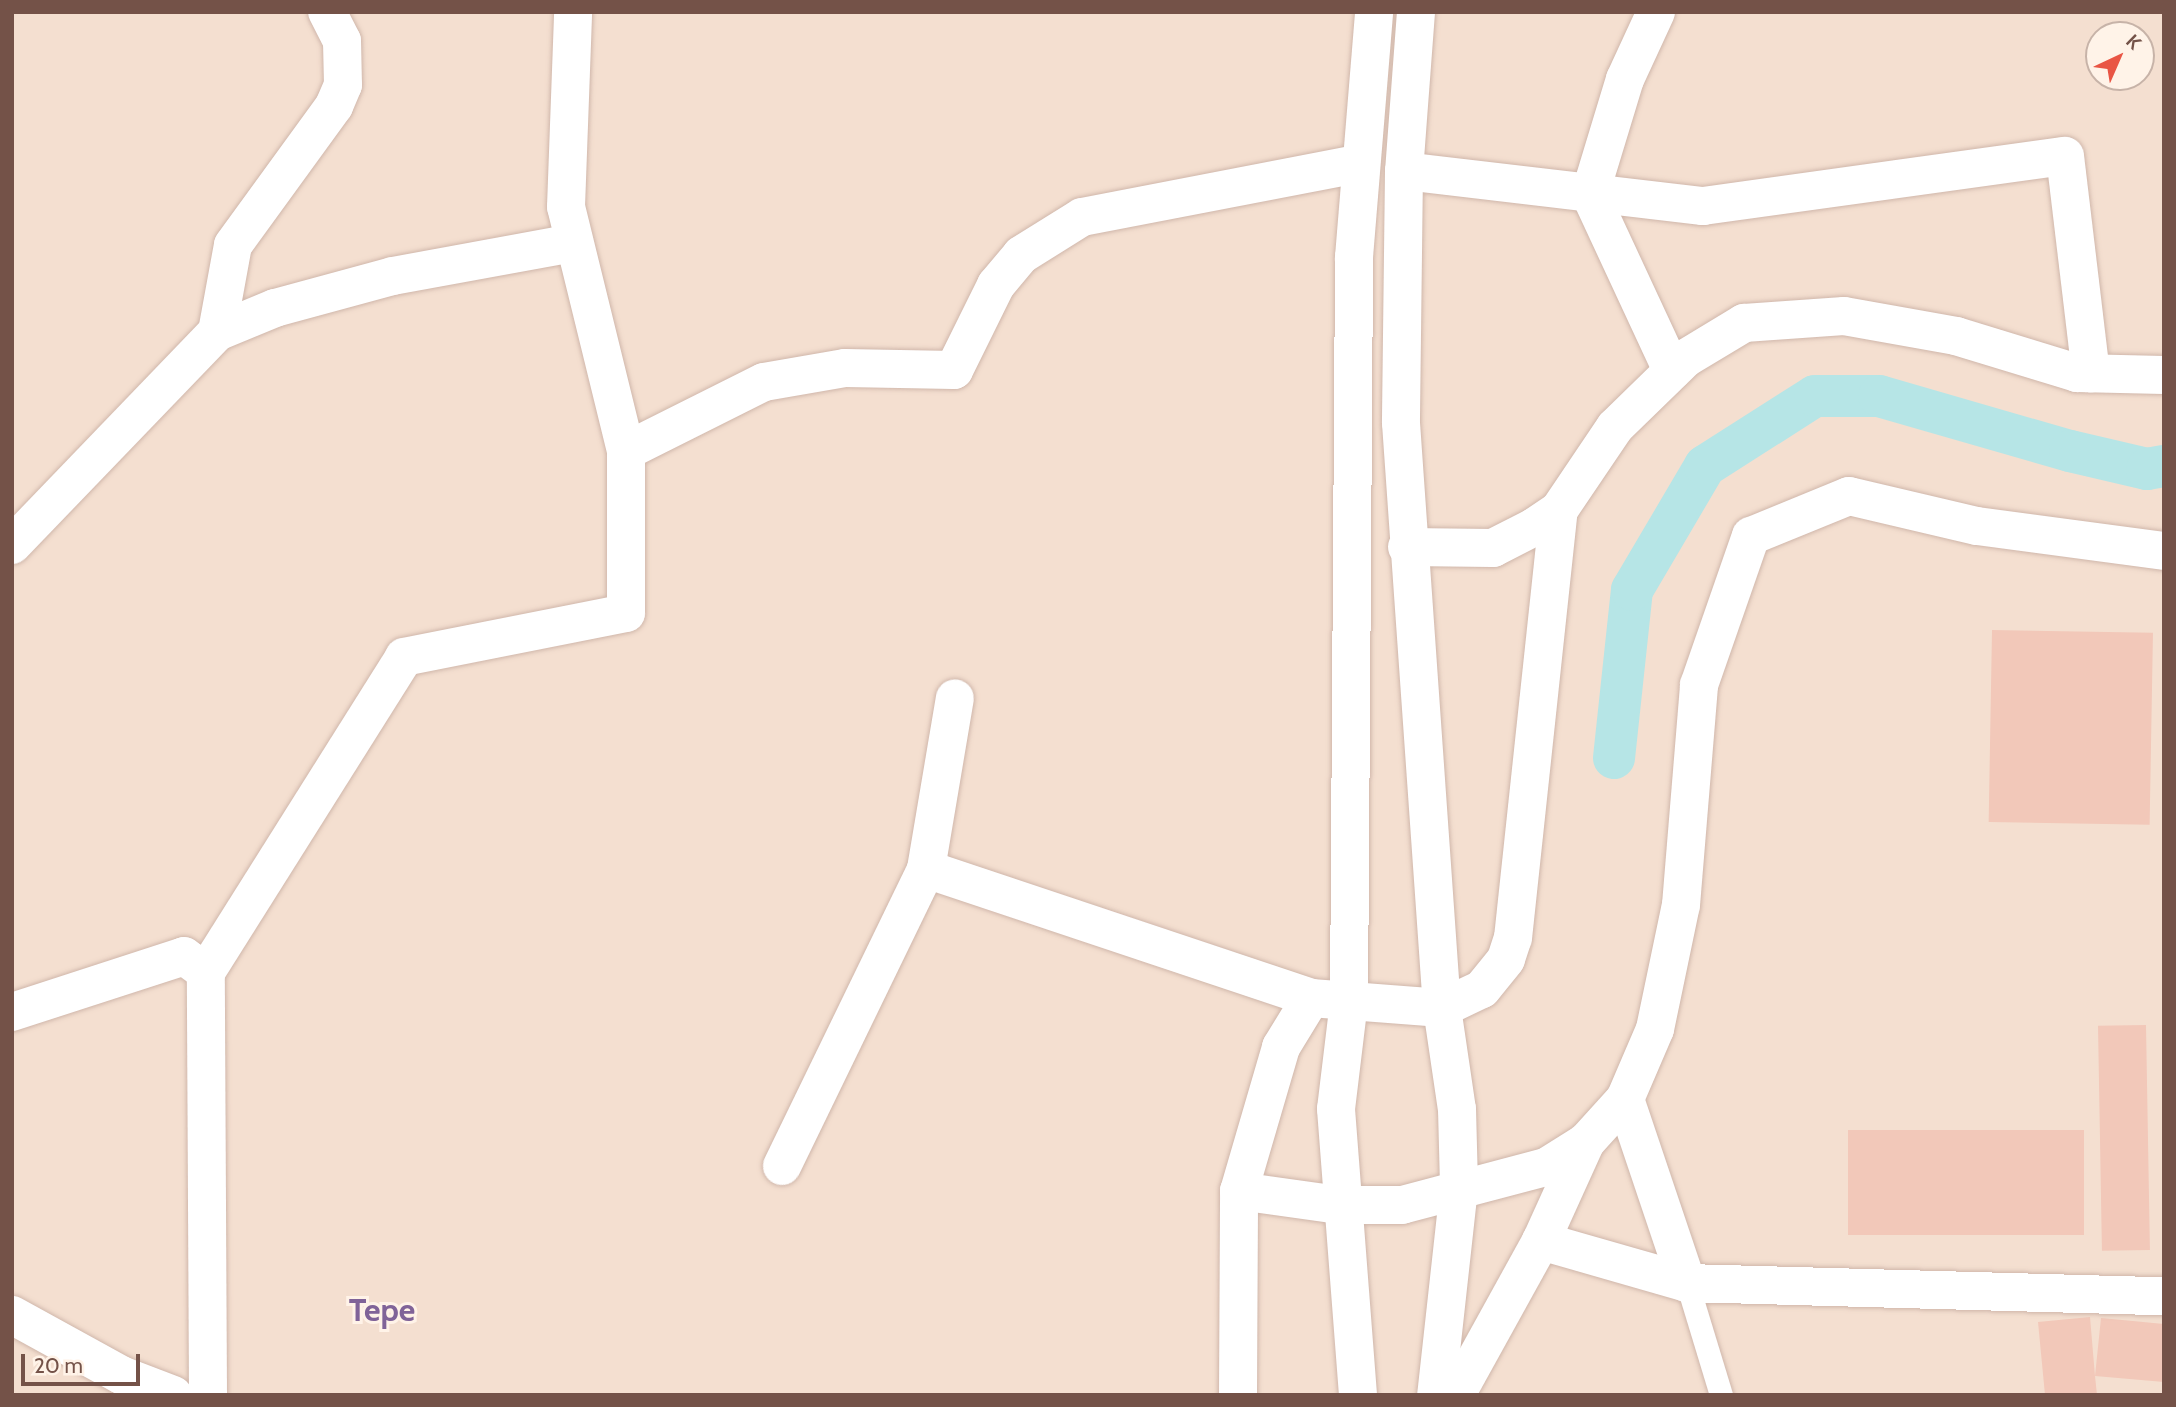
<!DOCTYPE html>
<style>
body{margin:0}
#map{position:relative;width:2176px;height:1407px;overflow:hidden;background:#fcefe1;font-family:Cabin,sans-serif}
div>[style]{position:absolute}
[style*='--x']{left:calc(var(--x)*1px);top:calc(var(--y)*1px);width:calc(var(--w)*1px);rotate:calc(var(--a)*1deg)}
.residential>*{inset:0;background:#f4dfd0}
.canal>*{height:42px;margin:-21px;padding:0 21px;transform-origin:21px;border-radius:21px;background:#b6e5e6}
.building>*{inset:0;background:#f2c8b9;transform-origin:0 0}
.roads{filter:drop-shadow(0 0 2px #d0b7ab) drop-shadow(0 0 2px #d0b7ab)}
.lane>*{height:23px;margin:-11.5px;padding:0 11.5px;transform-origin:11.5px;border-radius:11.5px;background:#fff}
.street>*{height:38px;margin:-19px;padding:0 19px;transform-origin:19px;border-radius:19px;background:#fff}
.secondary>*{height:38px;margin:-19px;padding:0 19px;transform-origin:19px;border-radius:19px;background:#fff}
span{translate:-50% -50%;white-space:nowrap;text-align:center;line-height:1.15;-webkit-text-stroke:6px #fff3e8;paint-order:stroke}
.district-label{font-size:32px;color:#806398;font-weight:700}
.frame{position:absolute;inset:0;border:14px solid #745248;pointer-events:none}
.north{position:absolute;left:2085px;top:21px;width:70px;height:70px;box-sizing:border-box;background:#fff3e8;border:2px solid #c7b3a8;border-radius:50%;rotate:44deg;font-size:19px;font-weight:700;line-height:28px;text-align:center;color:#745248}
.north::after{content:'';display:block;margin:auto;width:24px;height:32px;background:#e95544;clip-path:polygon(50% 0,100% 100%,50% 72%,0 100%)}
.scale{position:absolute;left:21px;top:1354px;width:119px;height:32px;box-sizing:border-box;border:4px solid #745248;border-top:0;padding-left:9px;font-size:21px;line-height:24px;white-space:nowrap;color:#745248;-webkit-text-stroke:5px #fff3e8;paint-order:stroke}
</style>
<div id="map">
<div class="residential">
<i style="clip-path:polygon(evenodd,12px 12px,2164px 12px,2164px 1395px,12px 1395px,12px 12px,2099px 35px,2141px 35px,2141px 77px,2099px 77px,2099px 35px)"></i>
</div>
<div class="canal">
<i style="--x:1614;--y:758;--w:169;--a:-83.9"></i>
<i style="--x:1632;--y:590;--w:144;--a:-59.5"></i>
<i style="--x:1705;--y:466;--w:130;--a:-32.5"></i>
<i style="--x:1815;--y:396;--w:64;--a:0"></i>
<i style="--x:1879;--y:396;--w:199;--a:16.1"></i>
<i style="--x:2070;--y:451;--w:79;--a:13.2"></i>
<i style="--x:2147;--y:469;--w:17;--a:-10"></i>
</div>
<div class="building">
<i style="left:1992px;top:630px;width:161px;height:192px;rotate:1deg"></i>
<i style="left:2146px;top:1025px;width:225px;height:48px;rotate:89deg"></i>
<i style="left:1848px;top:1130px;width:236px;height:105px"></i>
<i style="clip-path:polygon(2090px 1317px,2095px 1376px,2101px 1318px,2164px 1324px,2164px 1382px,2095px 1376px,2097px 1395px,2045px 1395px,2038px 1322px)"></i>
</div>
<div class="roads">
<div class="lane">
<i style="--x:1687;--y:1283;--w:117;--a:73.1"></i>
</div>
<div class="street">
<i style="--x:1656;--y:12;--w:74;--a:114.8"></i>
<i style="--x:1625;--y:79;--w:120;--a:106.9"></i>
<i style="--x:1590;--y:194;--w:195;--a:65.1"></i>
<i style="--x:1404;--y:171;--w:301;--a:6.7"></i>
<i style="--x:1703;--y:206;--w:365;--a:-7.9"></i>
<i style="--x:2065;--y:156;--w:219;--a:83.2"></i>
<i style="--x:217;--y:332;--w:88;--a:-79.6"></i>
<i style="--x:233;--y:245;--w:172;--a:-54"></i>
<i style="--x:334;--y:106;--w:23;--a:-67"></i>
<i style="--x:343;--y:85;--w:44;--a:-91.3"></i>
<i style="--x:342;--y:41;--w:33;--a:-117"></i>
<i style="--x:626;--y:451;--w:154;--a:-26.6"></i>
<i style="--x:764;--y:382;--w:82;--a:-9.8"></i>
<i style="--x:845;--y:368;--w:109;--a:1.1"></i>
<i style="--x:954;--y:370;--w:95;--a:-63.7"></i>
<i style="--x:996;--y:285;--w:39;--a:-50"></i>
<i style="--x:1021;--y:255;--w:72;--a:-31.9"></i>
<i style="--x:1082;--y:217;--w:281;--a:-10.9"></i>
<i style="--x:12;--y:545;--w:296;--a:-46.1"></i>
<i style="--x:217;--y:332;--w:63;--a:-22.5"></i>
<i style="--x:275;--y:308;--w:122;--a:-15.2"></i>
<i style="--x:393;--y:276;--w:182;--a:-10.4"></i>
<i style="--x:1407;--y:547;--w:86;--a:0.7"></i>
<i style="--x:1493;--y:548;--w:46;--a:-27.1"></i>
<i style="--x:1534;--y:527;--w:30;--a:-34"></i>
<i style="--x:1559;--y:510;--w:100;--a:-56"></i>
<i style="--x:1615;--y:427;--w:99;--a:-44.2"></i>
<i style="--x:1686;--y:358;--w:68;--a:-31.1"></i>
<i style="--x:1744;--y:323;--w:100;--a:-4"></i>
<i style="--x:1844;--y:316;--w:114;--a:10.1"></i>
<i style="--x:1956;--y:336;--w:127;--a:17"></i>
<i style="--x:2077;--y:373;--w:87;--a:1.3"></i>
<i style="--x:926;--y:869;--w:173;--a:-80.4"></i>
<i style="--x:12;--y:1012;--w:181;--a:-18"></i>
<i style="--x:184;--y:956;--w:27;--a:36"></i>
<i style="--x:1625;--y:1099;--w:194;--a:71.4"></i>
<i style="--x:782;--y:1166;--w:330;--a:-64.1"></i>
<i style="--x:926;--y:869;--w:406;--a:18.5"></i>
<i style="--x:1311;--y:998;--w:131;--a:4.4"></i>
<i style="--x:1442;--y:1008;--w:44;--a:-25.4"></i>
<i style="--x:1482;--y:989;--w:38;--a:-51"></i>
<i style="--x:1506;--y:959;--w:22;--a:-72"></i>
<i style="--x:1513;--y:938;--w:430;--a:-83.9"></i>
<i style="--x:1239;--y:1191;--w:101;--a:8"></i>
<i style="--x:1339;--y:1205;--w:63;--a:0"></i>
<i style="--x:1402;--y:1205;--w:149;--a:-14.8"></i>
<i style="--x:1546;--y:1167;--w:47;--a:-32"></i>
<i style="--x:1586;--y:1142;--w:58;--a:-47.8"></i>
<i style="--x:1625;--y:1099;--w:76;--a:-66.8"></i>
<i style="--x:1655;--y:1029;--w:127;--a:-78.2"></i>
<i style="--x:1681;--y:905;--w:221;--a:-85.3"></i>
<i style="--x:1699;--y:685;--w:158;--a:-70.8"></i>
<i style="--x:1751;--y:536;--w:106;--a:-22.2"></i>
<i style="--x:1849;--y:496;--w:131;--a:13.2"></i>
<i style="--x:1977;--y:526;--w:189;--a:7.6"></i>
<i style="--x:1541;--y:1241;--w:152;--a:16"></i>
<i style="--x:1687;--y:1283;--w:477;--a:1.6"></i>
<i style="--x:12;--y:1315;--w:124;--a:28.8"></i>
<i style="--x:121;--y:1375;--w:56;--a:21"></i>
<i style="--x:208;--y:1395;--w:423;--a:-90.3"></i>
<i style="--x:206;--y:972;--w:372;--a:-57.8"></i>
<i style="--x:404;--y:657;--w:226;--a:-11.2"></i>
<i style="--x:626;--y:613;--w:162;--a:-90"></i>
<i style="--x:626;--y:451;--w:251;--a:-103.8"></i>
<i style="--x:566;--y:207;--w:195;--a:-87.9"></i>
<i style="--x:1238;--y:1395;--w:204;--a:-89.7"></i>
<i style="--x:1239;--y:1191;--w:150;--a:-73.7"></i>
<i style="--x:1281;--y:1047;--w:57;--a:-58.5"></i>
<i style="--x:1456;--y:1395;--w:176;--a:-61.1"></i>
<i style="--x:1541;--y:1241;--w:109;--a:-65.6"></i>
</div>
<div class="secondary">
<i style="--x:1416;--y:12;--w:159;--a:94.3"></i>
<i style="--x:1404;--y:171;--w:252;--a:90.7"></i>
<i style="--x:1401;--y:423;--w:586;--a:85.99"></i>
<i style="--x:1442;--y:1008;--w:102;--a:81.6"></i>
<i style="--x:1457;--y:1109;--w:79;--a:88.5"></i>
<i style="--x:1459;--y:1188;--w:208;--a:96.3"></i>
<i style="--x:1358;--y:1395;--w:287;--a:-94.4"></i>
<i style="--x:1336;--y:1109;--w:109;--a:-83.1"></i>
<i style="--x:1349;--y:1001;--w:744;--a:-89.61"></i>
<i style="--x:1354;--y:257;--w:246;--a:-85.3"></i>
</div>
</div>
<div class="district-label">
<span style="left:382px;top:1310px">Tepe</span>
</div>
<div class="frame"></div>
<div class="north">K</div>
<div class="scale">20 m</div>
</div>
